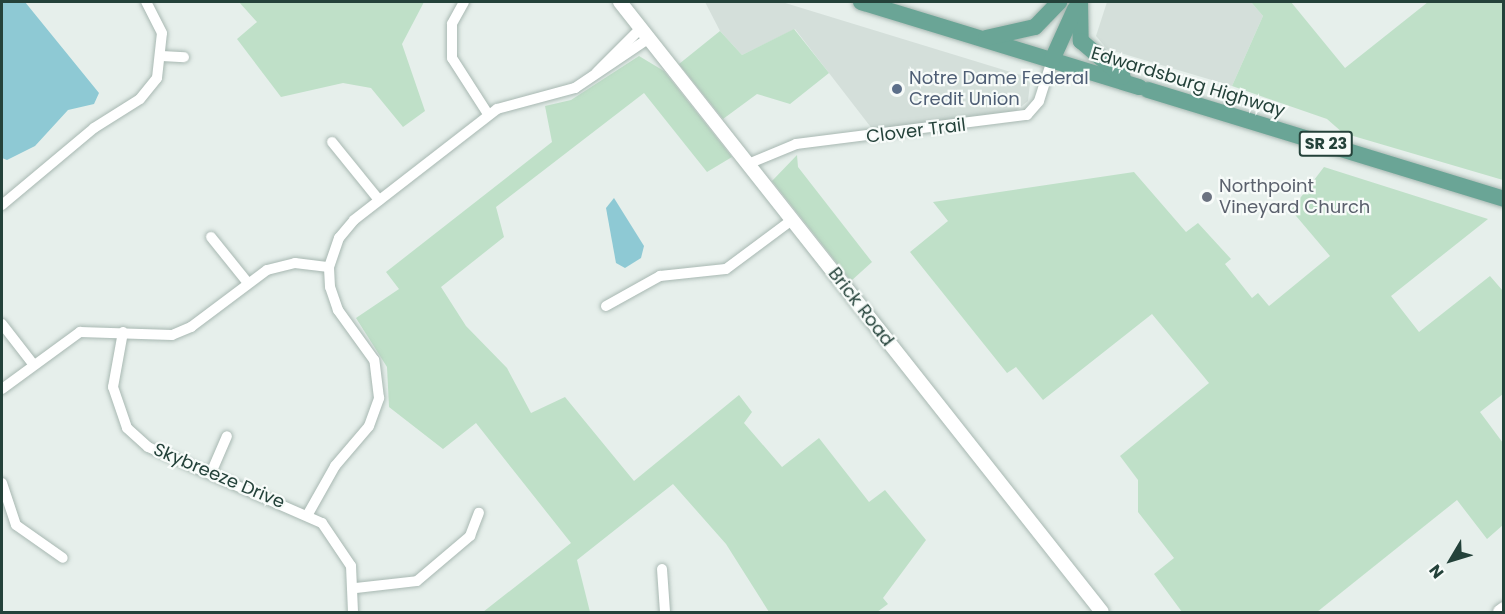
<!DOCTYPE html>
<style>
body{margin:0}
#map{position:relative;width:1505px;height:614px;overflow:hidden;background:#e6efeb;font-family:Poppins,sans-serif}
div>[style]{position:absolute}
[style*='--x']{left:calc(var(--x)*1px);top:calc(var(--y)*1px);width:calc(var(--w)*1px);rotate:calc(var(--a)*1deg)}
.built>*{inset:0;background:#d4dfda}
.green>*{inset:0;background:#bfe0c8}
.water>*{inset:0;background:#8ec9d4}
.roads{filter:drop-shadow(0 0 2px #a8b8b2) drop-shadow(0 0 2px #a8b8b2)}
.street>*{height:10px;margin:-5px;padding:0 5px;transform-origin:5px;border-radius:5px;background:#fff}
.secondary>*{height:14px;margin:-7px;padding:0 7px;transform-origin:7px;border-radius:7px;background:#fff}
.primary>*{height:16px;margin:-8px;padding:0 8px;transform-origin:8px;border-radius:8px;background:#6aa596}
.dots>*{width:16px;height:16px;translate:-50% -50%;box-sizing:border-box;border:3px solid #f7fbf9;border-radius:50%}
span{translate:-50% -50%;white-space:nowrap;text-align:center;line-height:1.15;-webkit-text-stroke:4.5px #f7fbf9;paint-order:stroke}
.shield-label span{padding:2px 4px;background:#f7fbf9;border:2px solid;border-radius:4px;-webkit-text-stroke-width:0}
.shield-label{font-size:16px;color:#24423a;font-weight:700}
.service-label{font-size:18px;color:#4e5e75}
.left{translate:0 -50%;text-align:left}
.street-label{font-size:18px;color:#24423a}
.worship-label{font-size:18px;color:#5b616d}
.frame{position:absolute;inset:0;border:3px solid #24423a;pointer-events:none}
.north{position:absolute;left:1421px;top:530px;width:60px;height:60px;-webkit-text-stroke:4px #f7fbf9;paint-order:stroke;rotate:232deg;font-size:16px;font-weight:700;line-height:24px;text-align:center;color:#24423a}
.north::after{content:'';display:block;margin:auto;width:21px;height:27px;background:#24423a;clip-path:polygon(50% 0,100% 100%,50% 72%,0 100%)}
</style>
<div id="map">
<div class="built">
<i style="clip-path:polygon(705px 2px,782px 2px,1024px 76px,1030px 83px,1028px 101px,1014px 112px,873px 130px,795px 29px,742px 55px,720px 31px)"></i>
<i style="clip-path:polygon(1107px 2px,1251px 2px,1263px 16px,1232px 86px,1107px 49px,1096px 36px)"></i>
</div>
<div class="green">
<i style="clip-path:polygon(239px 2px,424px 2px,402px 44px,425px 111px,403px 127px,371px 88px,343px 83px,281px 97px,237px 39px,257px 22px)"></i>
<i style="clip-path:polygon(1251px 2px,1291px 2px,1345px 68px,1428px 2px,1503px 2px,1503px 180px,1343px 133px,1327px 119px,1232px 86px,1263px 16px)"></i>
<i style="clip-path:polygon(794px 29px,829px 73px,790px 104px,757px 94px,723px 119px,679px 64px,720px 31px,742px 55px)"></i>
<i style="clip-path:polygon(639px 56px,664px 71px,732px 157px,707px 172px,644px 93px,496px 207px,504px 237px,441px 287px,466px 326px,507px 368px,531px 413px,565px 397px,634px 481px,739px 395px,752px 412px,744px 423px,782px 467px,819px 438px,869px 502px,885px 490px,926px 540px,883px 598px,888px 604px,877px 612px,769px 612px,726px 544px,673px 484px,577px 560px,590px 612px,483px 612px,571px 543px,476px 423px,443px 449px,389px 407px,387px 367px,356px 318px,399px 289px,386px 272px,552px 142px,545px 106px,571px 100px)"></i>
<i style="clip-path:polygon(797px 155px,798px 167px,872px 262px,851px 281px,772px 181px)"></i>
<i style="clip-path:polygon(1324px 167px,1488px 219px,1391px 296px,1419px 332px,1490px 276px,1503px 291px,1503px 394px,1480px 412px,1503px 443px,1503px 525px,1487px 539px,1457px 500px,1317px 612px,1182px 612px,1154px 574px,1174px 558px,1138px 512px,1138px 480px,1120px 456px,1209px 383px,1152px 314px,1043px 400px,1016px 367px,1007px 373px,910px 252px,948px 221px,933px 202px,1134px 172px,1186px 232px,1198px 223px,1231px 259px,1225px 264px,1252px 298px,1258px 293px,1269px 306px,1330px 256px,1291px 210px)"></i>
</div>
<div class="water">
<i style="clip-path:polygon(2px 2px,25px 2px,99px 93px,94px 104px,68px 110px,35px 146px,7px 160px,2px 158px)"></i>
<i style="clip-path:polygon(614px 198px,644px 246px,641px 258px,625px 268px,616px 263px,606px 208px)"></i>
</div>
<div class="roads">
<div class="street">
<i style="--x:464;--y:2;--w:25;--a:119"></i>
<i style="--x:452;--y:24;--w:34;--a:90"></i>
<i style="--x:452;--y:58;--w:67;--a:57.3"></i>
<i style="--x:162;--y:56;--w:22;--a:3"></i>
<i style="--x:597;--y:72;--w:62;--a:-45"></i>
<i style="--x:332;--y:142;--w:75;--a:51"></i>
<i style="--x:748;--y:164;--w:52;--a:-22.6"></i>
<i style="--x:796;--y:144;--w:233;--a:-7.2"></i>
<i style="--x:1027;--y:115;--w:18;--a:-49"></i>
<i style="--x:1039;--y:101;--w:43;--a:-72.4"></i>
<i style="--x:2;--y:205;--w:120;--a:-39.9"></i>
<i style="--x:94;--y:128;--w:54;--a:-32.2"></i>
<i style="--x:140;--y:99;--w:27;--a:-51"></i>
<i style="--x:157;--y:78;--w:45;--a:-83.7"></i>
<i style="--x:162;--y:33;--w:35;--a:-117"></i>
<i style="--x:211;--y:237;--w:59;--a:51.2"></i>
<i style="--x:606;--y:306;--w:62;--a:-29.1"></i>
<i style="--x:660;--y:276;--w:66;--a:-6.1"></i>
<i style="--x:726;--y:269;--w:82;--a:-36.6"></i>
<i style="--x:2;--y:324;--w:51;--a:52.2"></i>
<i style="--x:123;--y:332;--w:56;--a:100.3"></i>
<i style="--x:113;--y:387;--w:43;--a:71.1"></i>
<i style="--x:127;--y:428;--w:28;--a:42"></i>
<i style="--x:148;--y:447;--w:190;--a:23.6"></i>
<i style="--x:322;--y:523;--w:52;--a:56"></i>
<i style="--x:351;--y:566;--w:46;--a:87.5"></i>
<i style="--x:2;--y:389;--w:97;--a:-36.2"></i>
<i style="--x:80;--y:332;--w:92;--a:1.9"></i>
<i style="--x:172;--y:335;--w:21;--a:-23"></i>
<i style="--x:191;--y:327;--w:95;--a:-36.9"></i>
<i style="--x:267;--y:270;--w:29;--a:-14"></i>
<i style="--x:295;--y:263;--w:34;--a:7"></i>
<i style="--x:211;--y:473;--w:40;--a:-66.6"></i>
<i style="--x:2;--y:483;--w:44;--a:71.6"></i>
<i style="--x:16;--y:525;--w:57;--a:35.1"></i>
<i style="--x:308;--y:514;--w:55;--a:-60.6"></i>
<i style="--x:335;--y:466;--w:52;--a:-49.6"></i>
<i style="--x:369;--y:426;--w:30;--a:-70"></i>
<i style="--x:379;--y:398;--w:38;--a:-97"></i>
<i style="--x:374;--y:360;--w:62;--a:-125.8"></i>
<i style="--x:338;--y:310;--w:24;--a:-109"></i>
<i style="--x:330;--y:287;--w:20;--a:-93"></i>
<i style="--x:329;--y:267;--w:31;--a:-71"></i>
<i style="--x:339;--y:238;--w:23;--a:-50"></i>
<i style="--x:354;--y:220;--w:181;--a:-37.8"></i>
<i style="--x:497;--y:109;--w:81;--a:-15.1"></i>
<i style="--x:575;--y:88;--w:89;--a:-34"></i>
<i style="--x:662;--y:569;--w:43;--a:86"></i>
<i style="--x:356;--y:588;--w:61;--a:-6.5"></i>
<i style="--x:417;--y:581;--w:70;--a:-40.3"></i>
<i style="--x:470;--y:536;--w:25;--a:-69"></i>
</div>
<div class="secondary">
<i style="--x:620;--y:2;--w:777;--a:51.69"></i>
<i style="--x:1500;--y:612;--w:5;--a:-37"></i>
</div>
<div class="primary">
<i style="--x:861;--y:2;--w:291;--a:17"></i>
<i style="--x:1080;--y:2;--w:39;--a:89"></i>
<i style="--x:1081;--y:41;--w:55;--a:40.6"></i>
<i style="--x:986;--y:38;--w:50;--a:-12.7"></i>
<i style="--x:1035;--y:27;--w:35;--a:-46"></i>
<i style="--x:1052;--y:60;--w:56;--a:-65.7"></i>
<i style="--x:1148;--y:90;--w:372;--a:17"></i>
</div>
</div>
<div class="dots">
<i style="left:897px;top:89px;background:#5c6f8a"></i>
<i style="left:1207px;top:197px;background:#6b7280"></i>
</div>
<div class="shield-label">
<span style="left:1326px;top:144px">SR 23</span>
</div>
<div class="service-label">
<span class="left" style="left:909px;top:89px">Notre Dame Federal<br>Credit Union</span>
</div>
<div class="street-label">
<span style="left:1188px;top:82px;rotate:17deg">Edwardsburg Highway</span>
<span style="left:916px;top:131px;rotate:-7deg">Clover Trail</span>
<span style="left:861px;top:307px;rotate:52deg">Brick Road</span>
<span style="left:219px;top:476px;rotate:23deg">Skybreeze Drive</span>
</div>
<div class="worship-label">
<span class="left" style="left:1219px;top:197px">Northpoint<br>Vineyard Church</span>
</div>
<div class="frame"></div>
<div class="north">N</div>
</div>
